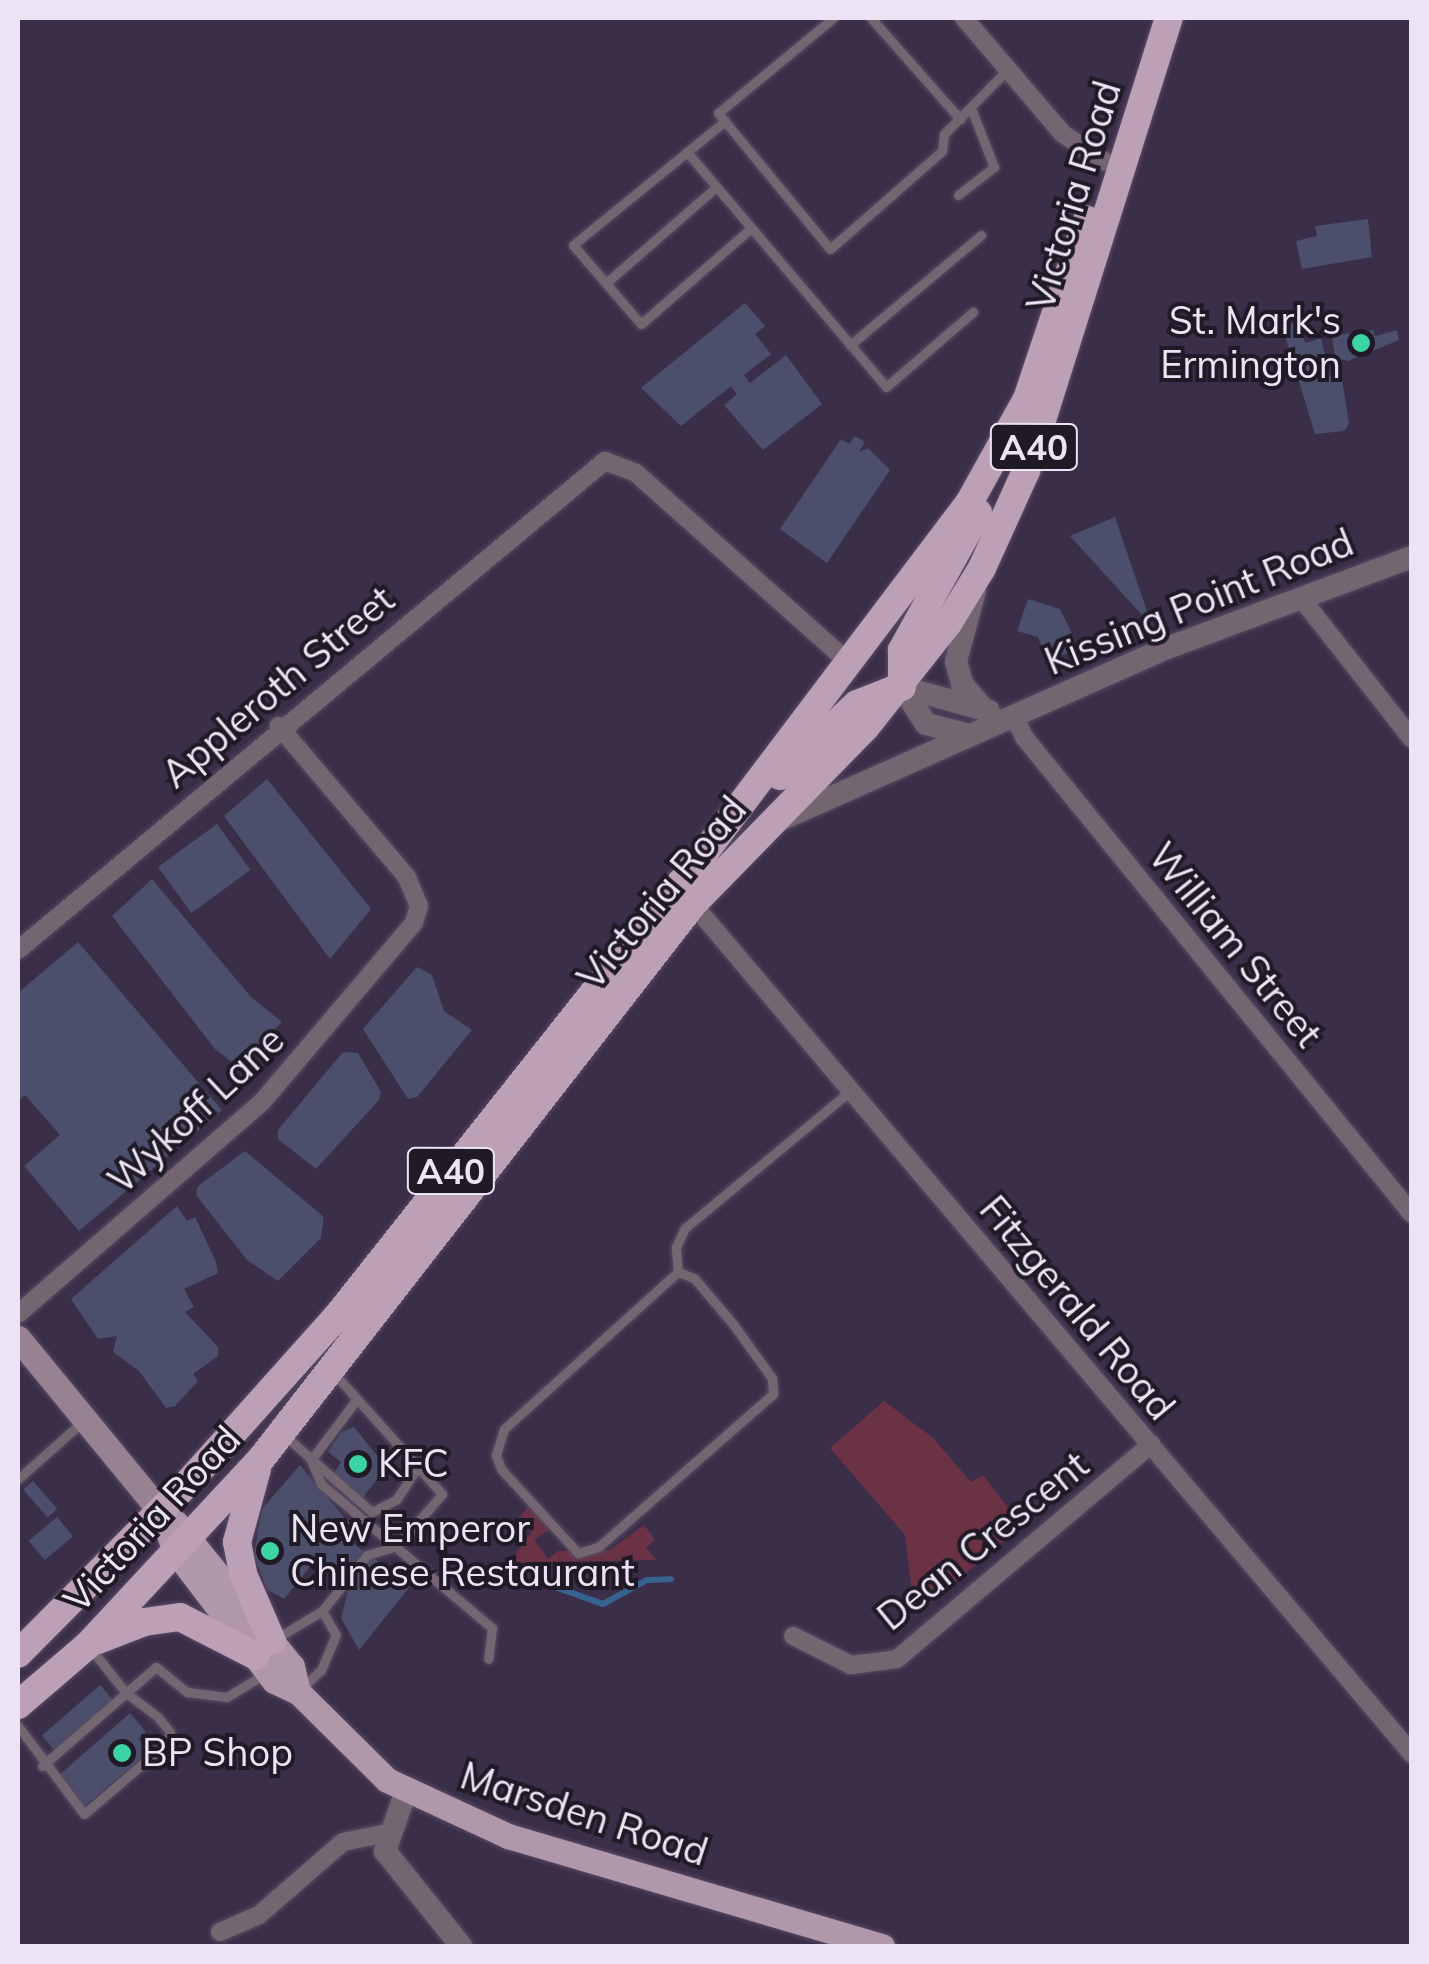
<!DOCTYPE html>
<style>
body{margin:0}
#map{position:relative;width:1429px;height:1964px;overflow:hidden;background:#3b2e48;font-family:Mulish,sans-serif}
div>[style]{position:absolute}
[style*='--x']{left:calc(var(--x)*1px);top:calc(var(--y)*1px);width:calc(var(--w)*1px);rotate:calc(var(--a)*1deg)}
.green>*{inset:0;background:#6a3244}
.stream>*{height:6px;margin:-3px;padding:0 3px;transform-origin:3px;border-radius:3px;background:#376391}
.building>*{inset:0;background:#4b4f6c;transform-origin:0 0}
.roads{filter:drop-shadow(0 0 2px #574b64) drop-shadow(0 0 2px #574b64)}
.service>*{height:9px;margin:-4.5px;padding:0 4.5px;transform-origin:4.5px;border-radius:4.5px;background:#736670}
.minor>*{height:18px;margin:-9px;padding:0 9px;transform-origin:9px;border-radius:9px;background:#736670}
.tertiary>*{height:22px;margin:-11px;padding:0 11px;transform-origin:11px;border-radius:11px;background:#736670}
.secondary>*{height:25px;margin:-12.5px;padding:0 12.5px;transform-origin:12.5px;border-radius:12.5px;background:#968291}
.primary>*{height:25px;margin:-12.5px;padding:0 12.5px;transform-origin:12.5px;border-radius:12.5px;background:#b097aa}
.trunk>*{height:28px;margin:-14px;padding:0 14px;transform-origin:14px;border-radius:14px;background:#bca0b6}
.dots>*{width:28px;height:28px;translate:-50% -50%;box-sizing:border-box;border:5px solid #1f1a25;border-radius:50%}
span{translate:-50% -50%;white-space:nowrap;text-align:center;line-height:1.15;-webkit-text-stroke:8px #1f1a25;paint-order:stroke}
.shield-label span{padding:2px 8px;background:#1f1a25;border:2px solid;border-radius:8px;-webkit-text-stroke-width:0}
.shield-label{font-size:35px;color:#ece4f5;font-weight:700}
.street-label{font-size:38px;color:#ece4f5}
.poi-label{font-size:38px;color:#ece4f5}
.right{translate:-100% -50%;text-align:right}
.left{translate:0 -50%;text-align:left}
.frame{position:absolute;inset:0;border:20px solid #ece4f5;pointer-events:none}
</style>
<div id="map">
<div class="green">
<i style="clip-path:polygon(884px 1401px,932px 1437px,971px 1482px,983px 1475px,1022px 1526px,915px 1616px,905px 1535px,830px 1448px)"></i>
<i style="clip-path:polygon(531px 1503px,552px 1528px,534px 1540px,548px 1559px,558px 1551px,610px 1550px,644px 1525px,655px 1540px,646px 1548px,657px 1560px,537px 1562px,519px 1569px,511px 1560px,532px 1532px,518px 1519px)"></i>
</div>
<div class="stream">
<i style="--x:535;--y:1580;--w:72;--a:19.4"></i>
<i style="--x:603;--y:1604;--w:50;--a:-28.6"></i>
<i style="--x:647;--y:1580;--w:24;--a:-2"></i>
</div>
<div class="building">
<i style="clip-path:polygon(1368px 219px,1372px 257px,1302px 269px,1296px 241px,1317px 236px,1315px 226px)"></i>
<i style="clip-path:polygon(745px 303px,765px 326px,755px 334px,771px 354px,744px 375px,750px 383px,786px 355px,822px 404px,763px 450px,724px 405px,737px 394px,731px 386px,681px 426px,641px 388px)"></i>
<i style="clip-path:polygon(1299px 321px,1305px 343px,1321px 338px,1330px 375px,1342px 378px,1349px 424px,1344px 431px,1315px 434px,1282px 326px)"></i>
<i style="clip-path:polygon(1373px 330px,1375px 336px,1397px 330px,1399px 340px,1348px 361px,1335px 358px,1332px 336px)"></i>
<i style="clip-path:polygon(855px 436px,865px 442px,859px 452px,868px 448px,890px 470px,827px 563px,780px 529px,841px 439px,849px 444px)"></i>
<i style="clip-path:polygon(1115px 517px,1152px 626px,1070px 536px)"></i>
<i style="clip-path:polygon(1028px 599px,1060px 609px,1079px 648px,1048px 661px,1038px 637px,1017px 631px)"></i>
<i style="clip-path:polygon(267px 779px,371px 909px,330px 959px,224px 816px)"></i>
<i style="left:217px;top:824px;width:57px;height:73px;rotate:54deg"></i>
<i style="clip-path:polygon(152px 879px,251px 997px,282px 1022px,237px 1066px,215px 1049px,112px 916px)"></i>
<i style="clip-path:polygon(78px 942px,222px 1110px,79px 1231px,24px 1166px,60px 1135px,25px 1095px,18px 1101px,18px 993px)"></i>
<i style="clip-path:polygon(417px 967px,432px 975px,444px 1011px,472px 1030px,417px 1097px,408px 1099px,363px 1029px)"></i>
<i style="clip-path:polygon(343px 1052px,358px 1053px,381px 1092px,379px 1100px,316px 1169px,278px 1139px,278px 1130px)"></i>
<i style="clip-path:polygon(245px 1151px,324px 1217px,321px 1238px,278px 1281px,247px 1260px,196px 1195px,198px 1186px)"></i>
<i style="clip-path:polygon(177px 1206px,187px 1221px,195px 1217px,216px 1262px,218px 1273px,184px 1289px,194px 1307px,185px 1312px,218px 1347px,218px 1356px,193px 1374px,198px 1381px,175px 1406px,166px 1408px,139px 1371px,113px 1352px,117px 1336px,98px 1339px,71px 1299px)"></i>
<i style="clip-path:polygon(354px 1427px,386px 1467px,362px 1499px,328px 1482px,341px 1462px,328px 1452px,341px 1432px)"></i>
<i style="clip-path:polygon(300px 1465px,356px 1531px,348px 1540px,411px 1585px,359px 1650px,341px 1618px,350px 1583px,318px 1557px,284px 1599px,267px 1590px,254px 1554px,262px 1509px)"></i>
<i style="left:33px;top:1481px;width:37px;height:13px;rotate:49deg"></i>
<i style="left:57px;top:1517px;width:25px;height:37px;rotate:50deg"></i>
<i style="left:100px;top:1685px;width:28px;height:77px;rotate:49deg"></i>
<i style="clip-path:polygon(130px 1713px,146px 1732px,138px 1739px,149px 1752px,82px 1808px,57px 1777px)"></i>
</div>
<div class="roads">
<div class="service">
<i style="--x:833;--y:18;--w:149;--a:140.4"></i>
<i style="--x:718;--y:113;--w:176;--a:50.5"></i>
<i style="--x:830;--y:249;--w:149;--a:-41.2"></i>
<i style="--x:942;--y:151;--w:17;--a:-83"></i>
<i style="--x:944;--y:134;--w:91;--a:-45.4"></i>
<i style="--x:871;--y:18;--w:135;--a:48.6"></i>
<i style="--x:725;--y:121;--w:196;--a:140.8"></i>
<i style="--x:573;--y:245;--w:104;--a:49.3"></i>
<i style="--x:641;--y:324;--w:146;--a:-41.1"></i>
<i style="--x:687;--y:152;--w:308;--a:49.7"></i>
<i style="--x:886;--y:387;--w:115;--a:-40.8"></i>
<i style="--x:958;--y:195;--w:46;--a:-37.9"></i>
<i style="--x:994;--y:167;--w:63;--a:-111.3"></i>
<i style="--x:606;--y:283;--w:146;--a:-41.1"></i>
<i style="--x:850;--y:345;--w:171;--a:-40"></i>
<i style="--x:678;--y:1272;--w:17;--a:21"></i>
<i style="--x:694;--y:1278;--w:60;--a:49.7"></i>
<i style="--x:733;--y:1324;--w:67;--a:54.2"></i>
<i style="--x:772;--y:1378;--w:16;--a:86"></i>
<i style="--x:773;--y:1394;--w:232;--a:138.8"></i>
<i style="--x:598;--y:1547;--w:21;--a:163"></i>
<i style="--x:578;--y:1553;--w:114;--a:-132.5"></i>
<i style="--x:501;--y:1469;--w:15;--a:-110"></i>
<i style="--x:496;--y:1455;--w:27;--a:-73"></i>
<i style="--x:504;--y:1429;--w:234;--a:-42.1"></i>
<i style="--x:678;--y:1272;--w:25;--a:-95"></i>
<i style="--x:676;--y:1247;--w:21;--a:-65"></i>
<i style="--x:685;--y:1228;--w:214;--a:-39.7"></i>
<i style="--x:284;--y:1435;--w:117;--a:41.2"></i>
<i style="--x:372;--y:1512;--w:27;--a:-27"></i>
<i style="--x:396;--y:1500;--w:42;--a:-56.7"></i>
<i style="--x:311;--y:1460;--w:26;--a:67"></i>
<i style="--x:321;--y:1484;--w:224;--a:40.1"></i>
<i style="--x:492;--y:1628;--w:31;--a:97"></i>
<i style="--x:311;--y:1460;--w:76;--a:-53"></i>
<i style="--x:18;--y:1479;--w:86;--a:-41.7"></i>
<i style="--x:277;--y:1638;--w:52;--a:-31"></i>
<i style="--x:322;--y:1611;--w:72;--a:-51.2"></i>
<i style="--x:367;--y:1555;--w:31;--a:-17"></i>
<i style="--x:397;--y:1546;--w:69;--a:-49.1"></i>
<i style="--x:442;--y:1494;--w:165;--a:-131.8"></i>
<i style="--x:301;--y:1689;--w:28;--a:-44"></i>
<i style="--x:321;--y:1670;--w:38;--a:-67"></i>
<i style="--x:336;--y:1635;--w:28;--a:-120"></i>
<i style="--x:18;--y:1726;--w:110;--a:53.1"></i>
<i style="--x:84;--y:1814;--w:111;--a:-40.6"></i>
<i style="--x:168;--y:1742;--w:10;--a:-79"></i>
<i style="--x:170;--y:1732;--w:19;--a:-129"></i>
<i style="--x:158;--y:1717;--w:40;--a:-143"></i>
<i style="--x:126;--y:1693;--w:56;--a:-128.5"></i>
<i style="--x:42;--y:1766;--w:151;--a:-41"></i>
<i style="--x:156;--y:1667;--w:40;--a:39"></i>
<i style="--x:187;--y:1692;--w:40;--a:7.1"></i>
<i style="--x:227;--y:1697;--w:46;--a:-31.6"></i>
</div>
<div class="minor">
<i style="--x:964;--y:18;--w:153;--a:49.5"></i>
<i style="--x:1063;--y:134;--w:51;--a:33.1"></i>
<i style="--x:1301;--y:598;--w:179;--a:51.8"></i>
<i style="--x:1013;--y:714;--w:25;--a:64"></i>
<i style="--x:1024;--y:737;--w:615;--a:50.87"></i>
<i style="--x:693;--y:904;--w:1113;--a:49.77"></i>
<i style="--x:18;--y:950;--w:764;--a:-39.8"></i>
<i style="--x:605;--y:461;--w:33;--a:21"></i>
<i style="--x:636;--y:473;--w:283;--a:41.7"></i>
<i style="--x:18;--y:1314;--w:323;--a:-41"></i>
<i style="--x:262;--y:1102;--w:235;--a:-49.7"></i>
<i style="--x:414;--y:923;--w:18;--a:-74"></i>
<i style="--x:419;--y:906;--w:33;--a:-113"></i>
<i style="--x:406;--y:876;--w:197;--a:-130.3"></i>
<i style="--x:793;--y:1636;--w:65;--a:26.6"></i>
<i style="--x:851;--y:1665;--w:46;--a:-7.4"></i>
<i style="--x:897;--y:1659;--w:333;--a:-40.2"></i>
<i style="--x:220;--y:1932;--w:43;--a:-23.6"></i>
<i style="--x:259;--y:1915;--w:111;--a:-41"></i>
<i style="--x:343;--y:1842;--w:45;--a:-11.6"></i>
</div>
<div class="tertiary">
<i style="--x:975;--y:591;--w:73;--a:105.2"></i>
<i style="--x:956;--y:661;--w:24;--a:75"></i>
<i style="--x:962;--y:684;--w:35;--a:49"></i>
<i style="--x:902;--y:687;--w:90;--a:15.4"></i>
<i style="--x:902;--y:687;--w:44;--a:57"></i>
<i style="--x:926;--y:724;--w:45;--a:14"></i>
<i style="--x:778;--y:821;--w:417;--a:-24"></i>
<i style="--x:1159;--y:651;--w:270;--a:-20.4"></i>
<i style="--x:406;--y:1791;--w:64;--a:109.3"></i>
<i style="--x:385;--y:1851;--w:122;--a:51.3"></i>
</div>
<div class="secondary">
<i style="--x:18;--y:1338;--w:224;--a:50.6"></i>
</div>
<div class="primary">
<i style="--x:160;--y:1511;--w:43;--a:69.4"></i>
<i style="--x:175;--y:1551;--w:163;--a:52.7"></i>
<i style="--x:274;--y:1681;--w:26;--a:25"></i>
<i style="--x:298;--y:1692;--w:125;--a:44.7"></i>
<i style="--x:387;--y:1780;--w:133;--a:24.8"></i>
<i style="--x:508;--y:1836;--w:390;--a:16.4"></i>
<i style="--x:176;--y:1523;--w:184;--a:51"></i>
<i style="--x:292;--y:1666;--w:27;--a:77"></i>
</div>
<div class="trunk">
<i style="--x:902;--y:687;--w:37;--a:-90"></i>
<i style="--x:902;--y:650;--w:157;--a:-61"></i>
<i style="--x:780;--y:776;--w:105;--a:-43.1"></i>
<i style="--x:857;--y:704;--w:41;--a:-21.5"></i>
<i style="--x:257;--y:1469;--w:76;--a:105.3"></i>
<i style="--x:237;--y:1542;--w:33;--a:79"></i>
<i style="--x:243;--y:1574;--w:73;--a:66.6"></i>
<i style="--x:98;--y:1640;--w:49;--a:-21.4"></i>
<i style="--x:144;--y:1622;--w:36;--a:-8"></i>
<i style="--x:180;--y:1617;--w:85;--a:27.2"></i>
<i style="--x:18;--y:1654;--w:241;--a:-45.2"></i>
<i style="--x:188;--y:1483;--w:227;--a:-48.2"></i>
<i style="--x:339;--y:1314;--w:589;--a:-51.61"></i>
<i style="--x:705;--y:852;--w:438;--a:-52.9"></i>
<i style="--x:969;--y:503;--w:119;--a:-60.9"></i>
<i style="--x:1027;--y:399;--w:189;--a:-71.5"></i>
<i style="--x:18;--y:1705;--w:92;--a:-40.6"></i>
<i style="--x:88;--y:1645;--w:254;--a:-47.1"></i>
<i style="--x:261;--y:1459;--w:703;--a:-52.1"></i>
<i style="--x:693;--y:904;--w:246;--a:-45.7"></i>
<i style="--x:865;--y:728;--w:135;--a:-51.6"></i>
<i style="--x:949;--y:622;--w:63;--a:-58.6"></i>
<i style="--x:982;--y:568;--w:107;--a:-65.6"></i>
<i style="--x:1026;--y:471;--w:475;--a:-72.5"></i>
</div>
</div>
<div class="dots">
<i style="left:1361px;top:343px;background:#3bd4a4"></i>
<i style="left:358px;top:1464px;background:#3bd4a4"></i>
<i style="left:270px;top:1551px;background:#3bd4a4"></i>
<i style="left:122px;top:1753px;background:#3bd4a4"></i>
</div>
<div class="shield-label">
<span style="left:1034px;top:447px">A40</span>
<span style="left:451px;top:1171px">A40</span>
</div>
<div class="street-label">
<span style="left:1074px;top:196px;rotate:-73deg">Victoria Road</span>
<span style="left:1199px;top:602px;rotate:-22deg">Kissing Point Road</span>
<span style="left:278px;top:687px;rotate:-40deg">Appleroth Street</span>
<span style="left:662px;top:893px;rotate:-50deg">Victoria Road</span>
<span style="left:1235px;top:945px;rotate:51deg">William Street</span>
<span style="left:196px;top:1110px;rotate:-43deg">Wykoff Lane</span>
<span style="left:1077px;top:1308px;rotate:50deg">Fitzgerald Road</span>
<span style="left:152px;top:1519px;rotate:-47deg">Victoria Road</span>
<span style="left:983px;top:1541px;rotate:-39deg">Dean Crescent</span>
<span style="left:584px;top:1814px;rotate:18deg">Marsden Road</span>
</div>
<div class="poi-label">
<span class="right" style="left:1341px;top:343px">St. Mark's<br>Ermington</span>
<span class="left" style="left:378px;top:1464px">KFC</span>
<span class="left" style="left:290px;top:1551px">New Emperor<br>Chinese Restaurant</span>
<span class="left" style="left:142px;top:1753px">BP Shop</span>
</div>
<div class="frame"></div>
</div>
